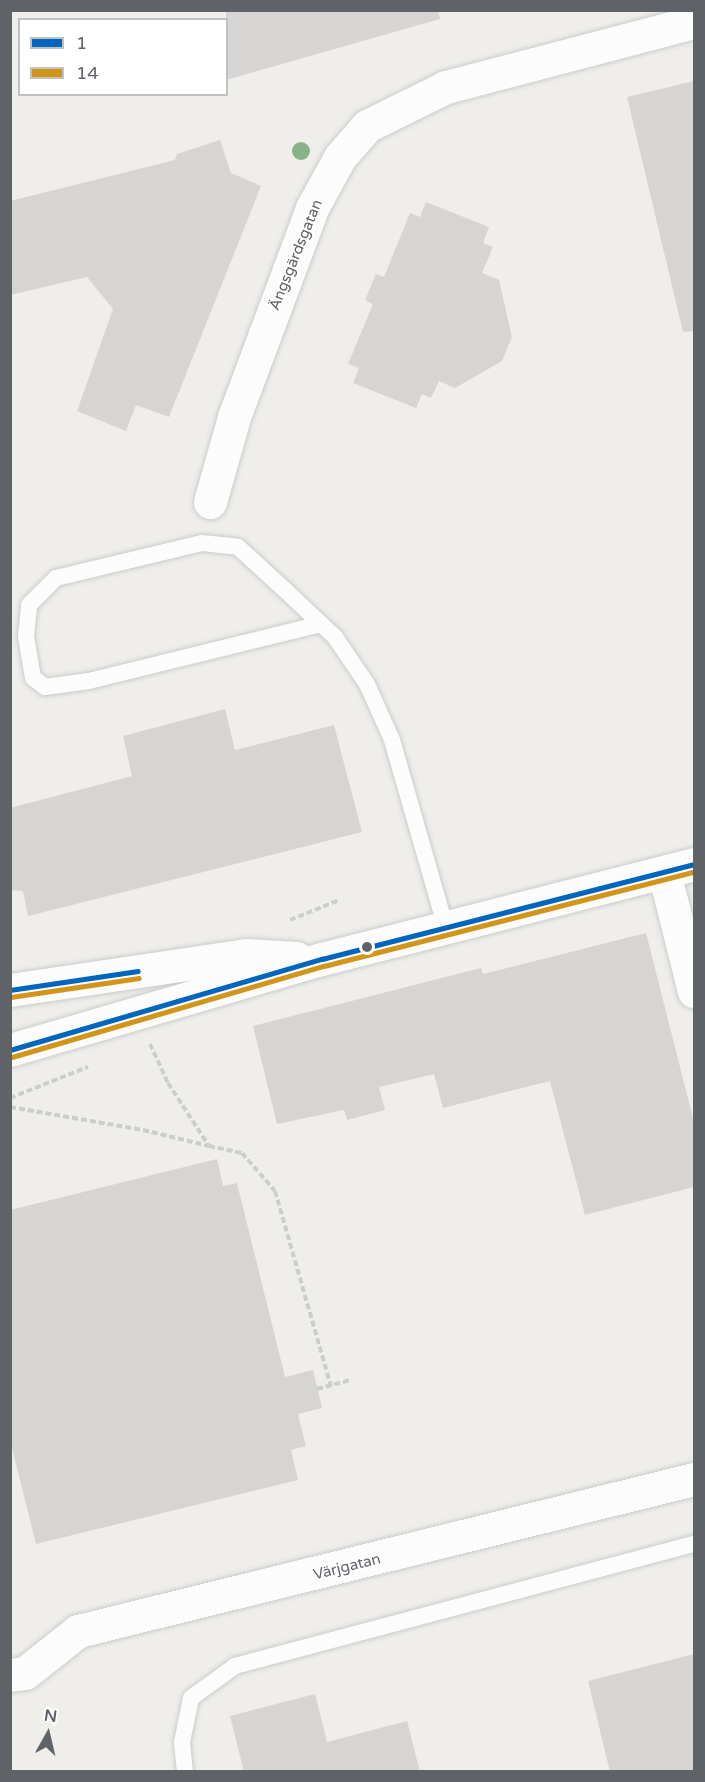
<!DOCTYPE html>
<meta charset="utf-8">
<style>
body{margin:0}
#map{position:relative;width:705px;height:1782px;overflow:hidden;background:#efeeea;font-family:"Varela Round",sans-serif}
div>[style]{position:absolute}
[style*='--x']{left:calc(var(--x)*1px);top:calc(var(--y)*1px);width:calc(var(--w)*1px);rotate:calc(var(--a)*1deg)}
.building>*{inset:0;background:#d6d5d3}
.path>*{height:4px;margin-top:-2px;transform-origin:0;background:repeating-linear-gradient(90deg,#cacfcc 0 6px,transparent 0 9px)}
.roads{filter:drop-shadow(0 0 2px #cbcccc) drop-shadow(0 0 2px #cbcccc)}
.service>*{height:16px;margin:-8px;padding:0 8px;transform-origin:8px;border-radius:8px;background:#fdfcfc}
.minor>*{height:33px;margin:-16.5px;padding:0 16.5px;transform-origin:16.5px;border-radius:16.5px;background:#fdfcfc}
.tertiary>*{height:33px;margin:-16.5px;padding:0 16.5px;transform-origin:16.5px;border-radius:16.5px;background:#fdfcfc}
.bus-1>*{height:4.5px;margin:-2.25px;padding:0 2.25px;transform-origin:2.25px;border-radius:2.25px;background:#0065bd}
.bus-2>*{height:4.5px;margin:-2.25px;padding:0 2.25px;transform-origin:2.25px;border-radius:2.25px;background:#d1951a}
.trees>*{width:18px;height:18px;margin:-9px;border-radius:50%;background:#88b388}
.dots>*{width:16px;height:16px;translate:-50% -50%;box-sizing:border-box;border:3px solid #fff;border-radius:50%}
span{translate:-50% -50%;white-space:nowrap;text-align:center;line-height:1.15;-webkit-text-stroke:4.5px #fff;paint-order:stroke}
.street-label{font-size:15px;color:#5f6368}
.frame{position:absolute;inset:0;border:12px solid #5f6368;pointer-events:none}
.legend{position:absolute;left:18px;top:18px;width:210px;height:78px;box-sizing:border-box;background:#fff;border:2px solid #bfc1c3;margin:0;padding:8px 10px;list-style:none;font-size:18px;color:#5f6368}
.legend li{display:flex;align-items:center;gap:12px;height:30px}
.legend b{width:30px;border:2px solid #bfc1c3}
.north{position:absolute;left:18px;top:1704px;width:60px;height:60px;-webkit-text-stroke:4px #fff;paint-order:stroke;rotate:8deg;font-size:16px;font-weight:700;line-height:24px;text-align:center;color:#5f6368}
.north::after{content:'';display:block;margin:auto;width:21px;height:27px;background:#5f6368;clip-path:polygon(50% 0,100% 100%,50% 72%,0 100%)}
</style>
<div id="map">
<div class="building">
<i style="clip-path:polygon(226px 10px,438px 10px,440px 19px,226px 80px)"></i>
<i style="clip-path:polygon(694px 81px,694px 331px,683px 332px,627px 97px)"></i>
<i style="clip-path:polygon(220px 140px,231px 173px,261px 186px,169px 417px,136px 405px,126px 431px,77px 411px,113px 309px,87px 277px,10px 295px,10px 201px,175px 160px,177px 154px)"></i>
<i style="clip-path:polygon(426px 202px,489px 227px,483px 243px,493px 247px,482px 273px,499px 280px,512px 337px,502px 361px,455px 388px,439px 381px,431px 398px,422px 394px,416px 408px,353px 383px,359px 368px,348px 364px,373px 304px,365px 300px,376px 274px,384px 277px,410px 213px,420px 217px)"></i>
<i style="clip-path:polygon(225px 709px,235px 750px,334px 725px,362px 832px,28px 916px,23px 891px,10px 890px,10px 808px,132px 776px,123px 736px)"></i>
<i style="clip-path:polygon(646px 933px,694px 1122px,694px 1187px,585px 1215px,550px 1081px,443px 1108px,434px 1074px,379px 1087px,385px 1110px,347px 1120px,344px 1110px,277px 1124px,253px 1026px,481px 968px,483px 974px)"></i>
<i style="clip-path:polygon(217px 1159px,223px 1186px,237px 1183px,285px 1377px,313px 1370px,322px 1408px,298px 1414px,306px 1446px,291px 1450px,298px 1480px,36px 1544px,10px 1440px,10px 1210px)"></i>
<i style="clip-path:polygon(694px 1654px,694px 1772px,610px 1772px,588px 1681px)"></i>
<i style="clip-path:polygon(315px 1694px,327px 1742px,407px 1721px,420px 1772px,244px 1772px,230px 1716px)"></i>
</div>
<div class="path">
<i style="--x:290;--y:920;--w:51;--a:-22"></i>
<i style="--x:150;--y:1044;--w:43;--a:65.2"></i>
<i style="--x:168;--y:1083;--w:75;--a:56.9"></i>
<i style="--x:209;--y:1146;--w:34;--a:12"></i>
<i style="--x:242;--y:1153;--w:50;--a:49"></i>
<i style="--x:275;--y:1191;--w:203;--a:74"></i>
<i style="--x:10;--y:1098;--w:84;--a:-21.7"></i>
<i style="--x:10;--y:1107;--w:135;--a:9.8"></i>
<i style="--x:143;--y:1130;--w:68;--a:13.6"></i>
<i style="--x:317;--y:1389;--w:35;--a:-15"></i>
</div>
<div class="roads">
<div class="service">
<i style="--x:321;--y:624;--w:239;--a:166.2"></i>
<i style="--x:89;--y:681;--w:44;--a:172.2"></i>
<i style="--x:45;--y:687;--w:15;--a:-143"></i>
<i style="--x:33;--y:678;--w:43;--a:-99.5"></i>
<i style="--x:26;--y:636;--w:31;--a:-84"></i>
<i style="--x:29;--y:605;--w:38;--a:-45"></i>
<i style="--x:56;--y:578;--w:150;--a:-13.5"></i>
<i style="--x:202;--y:543;--w:36;--a:6"></i>
<i style="--x:238;--y:547;--w:64;--a:42.5"></i>
<i style="--x:285;--y:590;--w:50;--a:43.4"></i>
<i style="--x:321;--y:624;--w:19;--a:43"></i>
<i style="--x:335;--y:637;--w:57;--a:55.8"></i>
<i style="--x:367;--y:684;--w:61;--a:65.9"></i>
<i style="--x:392;--y:740;--w:196;--a:74"></i>
<i style="--x:185;--y:1772;--w:30;--a:-96"></i>
<i style="--x:182;--y:1742;--w:45;--a:-78.4"></i>
<i style="--x:191;--y:1698;--w:54;--a:-36"></i>
<i style="--x:235;--y:1666;--w:475;--a:-14.9"></i>
</div>
<div class="minor">
<i style="--x:210;--y:502;--w:88;--a:-74.2"></i>
<i style="--x:234;--y:417;--w:223;--a:-69.5"></i>
<i style="--x:312;--y:208;--w:58;--a:-61.2"></i>
<i style="--x:340;--y:157;--w:41;--a:-48.9"></i>
<i style="--x:367;--y:126;--w:88;--a:-26.3"></i>
<i style="--x:446;--y:87;--w:256;--a:-14.7"></i>
<i style="--x:664;--y:872;--w:123;--a:75.9"></i>
<i style="--x:10;--y:1675;--w:15;--a:-8"></i>
<i style="--x:25;--y:1673;--w:68;--a:-38.4"></i>
<i style="--x:78;--y:1631;--w:634;--a:-13.86"></i>
</div>
<div class="tertiary">
<i style="--x:10;--y:990;--w:239;--a:-8.4"></i>
<i style="--x:246;--y:955;--w:50;--a:3.4"></i>
<i style="--x:10;--y:1050;--w:325;--a:-16.3"></i>
<i style="--x:322;--y:959;--w:384;--a:-14.3"></i>
</div>
</div>
<div class="bus-1">
<i style="--x:10;--y:990;--w:129;--a:-8.4"></i>
<i style="--x:10;--y:1050;--w:325;--a:-16.3"></i>
<i style="--x:322;--y:959;--w:384;--a:-14.3"></i>
</div>
<div class="bus-2">
<i style="--x:11;--y:997;--w:129;--a:-8.4"></i>
<i style="--x:12;--y:1057;--w:325;--a:-16.3"></i>
<i style="--x:324;--y:966;--w:382;--a:-14.3"></i>
</div>
<div class="trees">
<i style="left:301px;top:151px"></i>
</div>
<div class="dots">
<i style="left:367px;top:947px;background:#5f6368"></i>
</div>
<div class="street-label">
<span style="left:296px;top:255px;rotate:-68deg">Ängsgärdsgatan</span>
<span style="left:347px;top:1567px;rotate:-14deg">Värjgatan</span>
</div>
<div class="frame"></div>
<ul class="legend">
<li><b style="height:8px;background:#0065bd"></b>1</li>
<li><b style="height:8px;background:#d1951a"></b>14</li>
</ul>
<div class="north">N</div>
</div>
